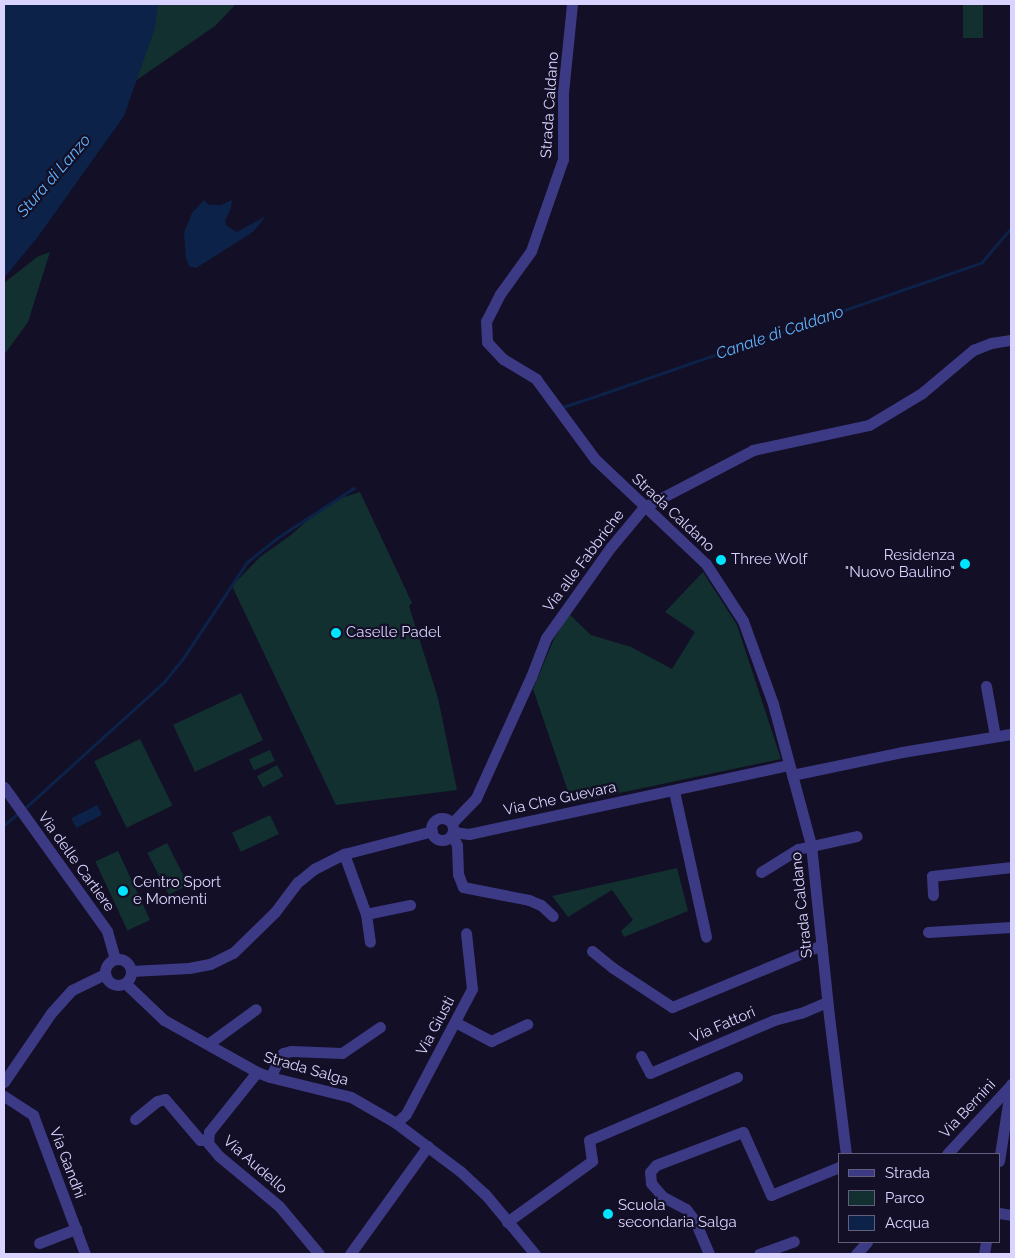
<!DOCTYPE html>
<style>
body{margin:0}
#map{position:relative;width:1015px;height:1258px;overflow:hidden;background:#130f26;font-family:Raleway,sans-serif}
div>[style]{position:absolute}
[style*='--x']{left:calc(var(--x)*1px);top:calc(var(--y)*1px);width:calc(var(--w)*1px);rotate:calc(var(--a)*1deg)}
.green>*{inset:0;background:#12302f;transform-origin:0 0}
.water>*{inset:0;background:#0c2248;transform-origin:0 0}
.stream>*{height:2.5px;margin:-1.25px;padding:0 1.25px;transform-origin:1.25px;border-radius:1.25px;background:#0c2248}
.minor>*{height:11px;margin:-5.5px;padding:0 5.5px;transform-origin:5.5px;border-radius:5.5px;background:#3d3a85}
.minor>.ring{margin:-5.5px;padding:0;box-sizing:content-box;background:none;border:11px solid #3d3a85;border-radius:50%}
.dots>*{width:14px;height:14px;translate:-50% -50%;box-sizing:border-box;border:2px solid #130f26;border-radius:50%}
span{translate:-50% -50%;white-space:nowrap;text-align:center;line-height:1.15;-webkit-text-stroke:4.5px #130f26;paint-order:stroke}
.street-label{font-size:15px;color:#d9d4ff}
.poi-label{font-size:15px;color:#d9d4ff}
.right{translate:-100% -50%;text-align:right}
.left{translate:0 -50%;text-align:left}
.water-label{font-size:16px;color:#62b6ff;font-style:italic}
.frame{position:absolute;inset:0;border:5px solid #d9d4ff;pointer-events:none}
.legend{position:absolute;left:838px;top:1153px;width:162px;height:90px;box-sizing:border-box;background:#130f26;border:1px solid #625e7d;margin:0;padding:6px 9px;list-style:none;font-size:15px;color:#d9d4ff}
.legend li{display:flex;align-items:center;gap:10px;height:25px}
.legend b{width:25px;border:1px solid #625e7d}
</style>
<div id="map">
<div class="green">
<i style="clip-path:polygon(4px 4px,236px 4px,215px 26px,131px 84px)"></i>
<i style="left:963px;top:4px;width:20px;height:34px"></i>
<i style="clip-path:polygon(50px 252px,28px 322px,4px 355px,4px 283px,37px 257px)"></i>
<i style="clip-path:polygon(360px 492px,412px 603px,409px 606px,438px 698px,457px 790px,336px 805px,232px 586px,260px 557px,291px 535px,318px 511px,344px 497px)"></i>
<i style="clip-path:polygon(703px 572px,737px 625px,781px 759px,572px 803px,533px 689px,554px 639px,569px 614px,591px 635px,631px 647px,672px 669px,695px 632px,665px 612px)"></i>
<i style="left:241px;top:693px;width:52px;height:75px;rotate:65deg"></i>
<i style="left:140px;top:739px;width:74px;height:51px;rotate:64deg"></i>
<i style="left:270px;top:750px;width:12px;height:23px;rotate:66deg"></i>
<i style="left:277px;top:765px;width:13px;height:23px;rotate:61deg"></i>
<i style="left:270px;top:815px;width:21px;height:42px;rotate:65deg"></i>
<i style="left:167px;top:843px;width:47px;height:22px;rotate:63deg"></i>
<i style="left:118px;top:851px;width:76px;height:25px;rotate:65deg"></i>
<i style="clip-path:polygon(677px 868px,688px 911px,624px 937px,621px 931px,633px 920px,612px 890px,568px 917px,552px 896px)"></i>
</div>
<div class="water">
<i style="clip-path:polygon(4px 4px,158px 4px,155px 28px,124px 116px,37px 238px,4px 278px)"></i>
<i style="clip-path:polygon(204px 200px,209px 205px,221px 205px,232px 200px,231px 208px,225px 221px,227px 226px,237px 232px,266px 216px,253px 232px,196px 268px,189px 266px,186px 258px,184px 233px,192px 213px)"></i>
<i style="left:97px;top:805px;width:11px;height:29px;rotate:63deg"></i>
</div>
<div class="stream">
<i style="--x:561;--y:405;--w:3;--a:45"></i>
<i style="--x:563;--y:407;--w:41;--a:-18.4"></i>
<i style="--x:602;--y:394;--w:401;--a:-19.1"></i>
<i style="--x:981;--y:263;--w:46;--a:-49.4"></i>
<i style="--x:24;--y:809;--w:189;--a:-42.2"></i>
<i style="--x:164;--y:682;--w:28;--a:-51"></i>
<i style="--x:182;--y:660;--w:118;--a:-56.4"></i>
<i style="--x:247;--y:562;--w:42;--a:-38.2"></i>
<i style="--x:280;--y:536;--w:88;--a:-33"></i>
<i style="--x:4;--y:825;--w:19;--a:-39"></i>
</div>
<div class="minor">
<i style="--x:572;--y:4;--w:88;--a:95.8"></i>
<i style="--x:563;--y:92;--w:67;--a:90"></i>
<i style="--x:563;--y:159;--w:97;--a:109.2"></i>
<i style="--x:531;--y:251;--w:53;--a:125.8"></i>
<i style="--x:500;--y:294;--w:30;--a:117"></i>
<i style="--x:486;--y:321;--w:21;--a:87"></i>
<i style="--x:487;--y:342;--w:23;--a:47"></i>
<i style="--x:503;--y:359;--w:39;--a:31"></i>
<i style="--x:536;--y:379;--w:99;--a:53.6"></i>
<i style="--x:595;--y:459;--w:153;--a:43.4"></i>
<i style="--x:706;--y:564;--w:68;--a:57"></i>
<i style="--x:743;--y:621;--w:88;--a:70.1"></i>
<i style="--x:773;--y:704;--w:146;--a:74.9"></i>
<i style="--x:811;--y:845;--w:172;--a:84"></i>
<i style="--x:829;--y:1016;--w:139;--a:83"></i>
<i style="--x:986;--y:686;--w:51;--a:79.8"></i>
<i style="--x:792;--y:775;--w:112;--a:-11.8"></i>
<i style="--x:902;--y:752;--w:110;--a:-9.4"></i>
<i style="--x:4;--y:787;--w:177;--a:54.4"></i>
<i style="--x:107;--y:931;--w:29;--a:74"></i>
<i style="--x:674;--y:791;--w:149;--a:77.6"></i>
<i class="ring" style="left:431px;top:818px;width:11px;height:11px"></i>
<i style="--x:452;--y:823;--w:35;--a:-46"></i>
<i style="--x:476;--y:798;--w:133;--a:-65.6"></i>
<i style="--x:531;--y:677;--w:42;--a:-69"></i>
<i style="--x:546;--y:638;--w:110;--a:-54.6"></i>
<i style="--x:610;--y:548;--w:53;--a:-50.3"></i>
<i style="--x:644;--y:507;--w:123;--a:-27.6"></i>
<i style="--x:753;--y:450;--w:119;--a:-12.2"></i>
<i style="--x:869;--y:425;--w:62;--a:-31.1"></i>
<i style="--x:922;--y:393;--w:67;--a:-40.1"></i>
<i style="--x:973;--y:350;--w:19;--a:-21"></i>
<i style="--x:991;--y:343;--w:20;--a:-9"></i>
<i style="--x:453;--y:832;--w:16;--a:7"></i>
<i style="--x:469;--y:834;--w:327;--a:-12.2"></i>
<i style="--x:452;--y:834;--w:12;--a:66"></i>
<i style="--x:457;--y:845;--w:29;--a:88"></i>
<i style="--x:458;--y:874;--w:14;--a:69"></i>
<i style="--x:463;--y:887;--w:67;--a:11.1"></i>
<i style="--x:529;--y:900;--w:13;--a:23"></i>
<i style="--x:541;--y:905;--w:16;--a:43"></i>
<i style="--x:344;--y:854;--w:64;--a:69.9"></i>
<i style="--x:366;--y:914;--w:28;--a:82"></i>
<i style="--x:761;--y:872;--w:44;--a:-31.9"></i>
<i style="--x:798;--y:849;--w:60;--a:-12.4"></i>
<i style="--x:933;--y:895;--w:19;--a:-93"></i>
<i style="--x:932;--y:876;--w:80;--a:-6.5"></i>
<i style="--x:366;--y:914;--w:45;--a:-11.6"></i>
<i style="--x:928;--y:932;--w:83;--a:-3.4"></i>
<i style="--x:592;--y:951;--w:27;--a:39"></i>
<i style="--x:613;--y:968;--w:71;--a:33.5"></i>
<i style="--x:672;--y:1007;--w:162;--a:-22.5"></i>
<i class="ring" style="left:105px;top:959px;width:15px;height:15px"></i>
<i style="--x:131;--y:971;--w:58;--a:-3"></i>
<i style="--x:189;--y:968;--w:21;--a:-11"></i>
<i style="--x:210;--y:964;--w:25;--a:-26"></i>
<i style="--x:233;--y:953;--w:59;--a:-44.3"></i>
<i style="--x:275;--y:912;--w:38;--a:-53"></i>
<i style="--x:298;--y:882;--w:21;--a:-39"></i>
<i style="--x:314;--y:869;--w:34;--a:-27"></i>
<i style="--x:344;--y:854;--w:91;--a:-14.6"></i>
<i style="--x:125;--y:983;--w:54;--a:43.5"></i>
<i style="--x:164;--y:1020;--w:107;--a:29.2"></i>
<i style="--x:257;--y:1072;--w:14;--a:21"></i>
<i style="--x:270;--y:1077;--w:83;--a:13.9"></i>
<i style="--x:351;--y:1097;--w:52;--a:30"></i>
<i style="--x:396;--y:1123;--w:80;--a:36.9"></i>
<i style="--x:460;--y:1171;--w:34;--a:43"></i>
<i style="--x:485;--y:1194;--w:78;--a:50.2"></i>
<i style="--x:455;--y:1022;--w:41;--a:27.8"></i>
<i style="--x:491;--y:1041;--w:40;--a:-25"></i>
<i style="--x:208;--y:1044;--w:59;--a:-36.1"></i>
<i style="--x:641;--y:1056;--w:19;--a:62"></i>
<i style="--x:650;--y:1073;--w:135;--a:-23.1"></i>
<i style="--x:774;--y:1020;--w:28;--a:-15"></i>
<i style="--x:801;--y:1013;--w:28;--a:-23"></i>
<i style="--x:257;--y:1072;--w:77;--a:128.7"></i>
<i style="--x:209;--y:1132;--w:11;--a:95"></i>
<i style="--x:208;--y:1143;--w:17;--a:50"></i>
<i style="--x:219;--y:1156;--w:78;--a:39.8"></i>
<i style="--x:279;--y:1206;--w:62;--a:50.2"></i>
<i style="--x:270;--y:1077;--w:27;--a:-62"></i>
<i style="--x:283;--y:1053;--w:8;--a:-14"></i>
<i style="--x:291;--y:1051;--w:51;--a:2.2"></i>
<i style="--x:342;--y:1053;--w:46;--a:-34.4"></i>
<i style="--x:4;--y:1082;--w:83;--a:-55.7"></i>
<i style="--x:51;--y:1013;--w:31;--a:-48"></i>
<i style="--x:72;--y:990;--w:37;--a:-26"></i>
<i style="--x:4;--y:1096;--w:35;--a:33"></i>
<i style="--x:33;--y:1115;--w:148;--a:69.5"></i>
<i style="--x:135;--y:1119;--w:28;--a:-39"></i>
<i style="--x:157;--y:1101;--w:8;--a:-14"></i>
<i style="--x:165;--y:1099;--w:54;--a:49.5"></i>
<i style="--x:200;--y:1140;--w:8;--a:-7"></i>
<i style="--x:396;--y:1123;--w:13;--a:-42"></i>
<i style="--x:406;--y:1114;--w:141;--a:-62.2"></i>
<i style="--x:472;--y:989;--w:56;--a:-96.1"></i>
<i style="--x:947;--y:1154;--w:94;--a:-47.2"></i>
<i style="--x:999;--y:1161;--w:78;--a:-81.1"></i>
<i style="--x:999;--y:1213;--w:12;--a:9"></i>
<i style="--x:507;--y:1222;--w:105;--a:-35.7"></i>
<i style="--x:592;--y:1161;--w:21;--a:-98"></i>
<i style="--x:589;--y:1140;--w:161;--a:-23.1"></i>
<i style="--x:39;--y:1243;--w:40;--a:-21"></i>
<i style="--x:350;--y:1254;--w:133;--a:-54.2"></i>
<i style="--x:709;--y:1254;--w:36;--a:-113"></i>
<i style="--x:695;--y:1221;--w:15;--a:-127"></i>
<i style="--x:686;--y:1209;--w:26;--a:-152"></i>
<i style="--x:663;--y:1197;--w:18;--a:-131"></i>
<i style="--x:651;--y:1183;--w:11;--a:-95"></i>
<i style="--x:650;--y:1172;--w:9;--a:-49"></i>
<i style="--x:656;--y:1165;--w:93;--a:-20.8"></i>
<i style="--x:743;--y:1132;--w:69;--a:66"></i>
<i style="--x:771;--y:1195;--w:74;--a:-22.4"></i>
<i style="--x:759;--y:1254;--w:37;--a:-20"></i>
<i style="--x:856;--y:1254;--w:16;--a:-47"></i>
<i style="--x:984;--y:1254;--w:12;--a:-81"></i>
</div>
<div class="dots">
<i style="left:721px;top:560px;background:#00e5ff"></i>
<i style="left:965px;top:564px;background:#00e5ff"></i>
<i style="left:336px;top:633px;background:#00e5ff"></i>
<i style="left:123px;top:891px;background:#00e5ff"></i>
<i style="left:608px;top:1214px;background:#00e5ff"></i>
</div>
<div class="street-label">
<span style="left:550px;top:105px;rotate:-86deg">Strada Caldano</span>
<span style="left:673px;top:513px;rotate:43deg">Strada Caldano</span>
<span style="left:584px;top:561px;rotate:-53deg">Via alle Fabbriche</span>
<span style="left:560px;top:799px;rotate:-12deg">Via Che Guevara</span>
<span style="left:76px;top:862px;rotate:54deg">Via delle Cartiere</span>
<span style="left:802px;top:905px;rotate:-96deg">Strada Caldano</span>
<span style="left:723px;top:1025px;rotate:-23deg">Via Fattori</span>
<span style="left:436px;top:1026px;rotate:-62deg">Via Giusti</span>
<span style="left:306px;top:1069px;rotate:16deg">Strada Salga</span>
<span style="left:968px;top:1109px;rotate:-47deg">Via Bernini</span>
<span style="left:67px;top:1163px;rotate:69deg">Via Gandhi</span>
<span style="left:255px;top:1165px;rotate:41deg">Via Audello</span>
</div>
<div class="poi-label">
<span class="right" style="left:955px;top:564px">Residenza<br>"Nuovo Baulino"</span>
<span class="left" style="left:731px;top:560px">Three Wolf</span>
<span class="left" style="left:346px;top:633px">Caselle Padel</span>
<span class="left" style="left:133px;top:891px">Centro Sport<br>e Momenti</span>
<span class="left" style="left:618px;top:1214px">Scuola<br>secondaria Salga</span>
</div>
<div class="water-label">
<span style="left:54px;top:176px;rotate:-49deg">Stura di Lanzo</span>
<span style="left:780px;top:333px;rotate:-19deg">Canale di Caldano</span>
</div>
<div class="frame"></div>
<ul class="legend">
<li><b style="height:6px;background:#3d3a85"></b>Strada</li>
<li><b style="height:14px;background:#12302f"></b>Parco</li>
<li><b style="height:14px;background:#0c2248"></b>Acqua</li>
</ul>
</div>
